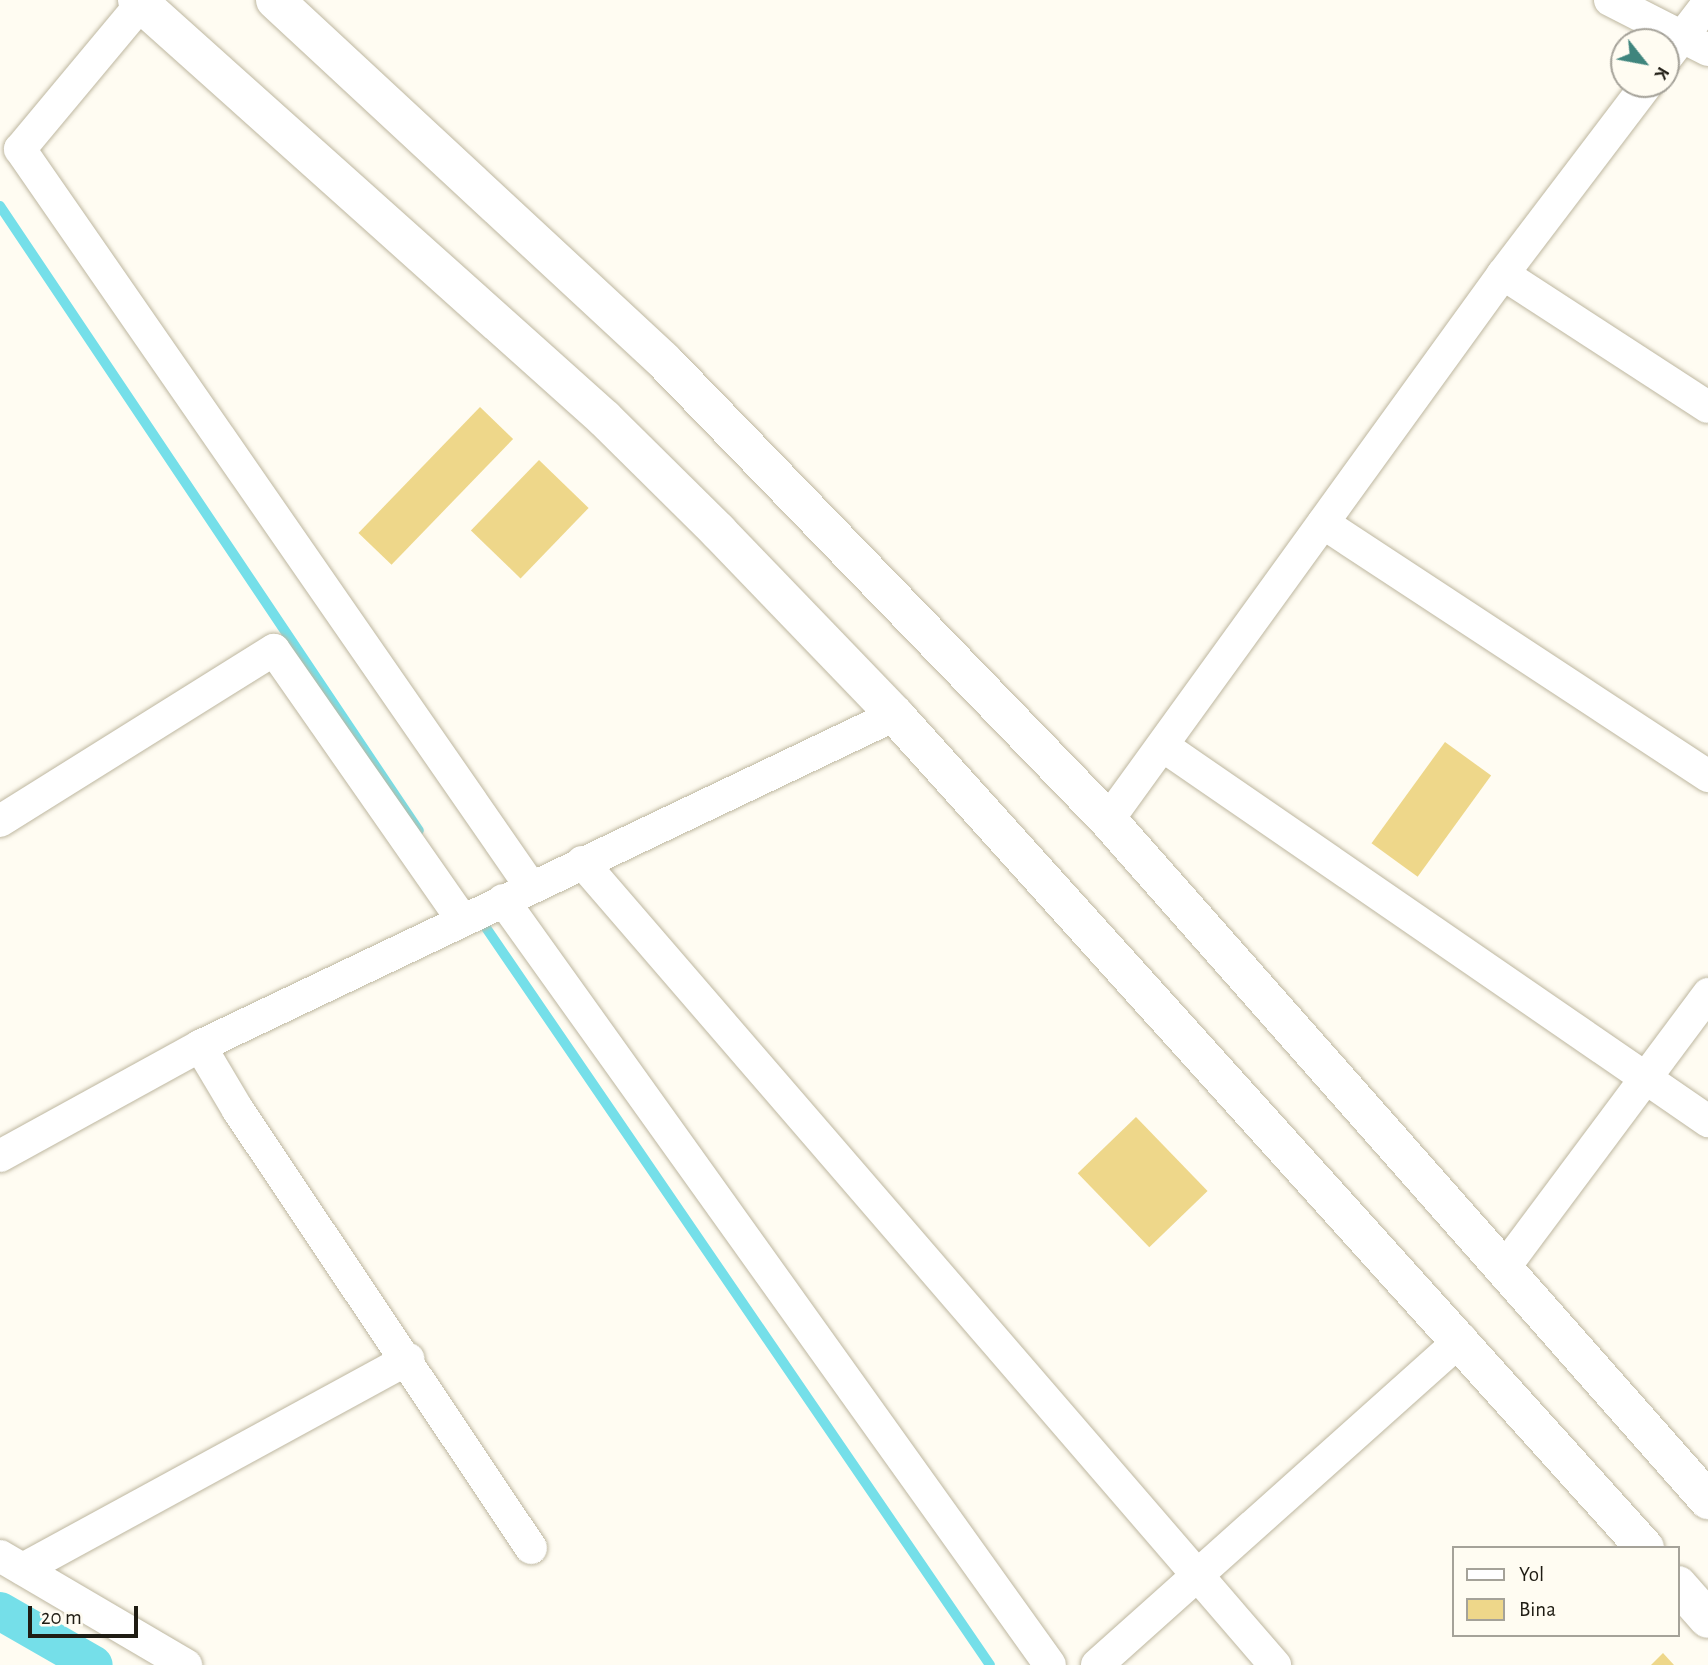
<!DOCTYPE html>
<style>
body{margin:0}
#map{position:relative;width:1708px;height:1665px;overflow:hidden;background:#fffcf2;font-family:"Alegreya Sans",sans-serif}
div>[style]{position:absolute}
[style*='--x']{left:calc(var(--x)*1px);top:calc(var(--y)*1px);width:calc(var(--w)*1px);rotate:calc(var(--a)*1deg)}
.stream>*{height:10px;margin:-5px;padding:0 5px;transform-origin:5px;border-radius:5px;background:#75dfe9}
.canal>*{height:38px;margin:-19px;padding:0 19px;transform-origin:19px;border-radius:19px;background:#75dfe9}
.building>*{inset:0;background:#eed78a;transform-origin:0 0}
.roads{filter:drop-shadow(0 0 2px #beb7a0) drop-shadow(0 0 2px #beb7a0)}
.minor>*{height:32px;margin:-16px;padding:0 16px;transform-origin:16px;border-radius:16px;background:#fff}
.secondary>*{height:38px;margin:-19px;padding:0 19px;transform-origin:19px;border-radius:19px;background:#fff}
span{translate:-50% -50%;white-space:nowrap;text-align:center;line-height:1.15;-webkit-text-stroke:7px #fffcf2;paint-order:stroke}
.legend{position:absolute;left:1452px;top:1546px;width:228px;height:91px;box-sizing:border-box;background:#fffcf2;border:2px solid #a5a299;margin:0;padding:9px 12px;list-style:none;font-size:21px;color:#1f1c13}
.legend li{display:flex;align-items:center;gap:14px;height:35px}
.legend b{width:35px;border:2px solid #a5a299}
.north{position:absolute;left:1610px;top:28px;width:70px;height:70px;box-sizing:border-box;background:#fffcf2;border:2px solid #a5a299;border-radius:50%;rotate:121deg;font-size:19px;font-weight:700;line-height:28px;text-align:center;color:#1f1c13}
.north::after{content:'';display:block;margin:auto;width:24px;height:32px;background:#3f857d;clip-path:polygon(50% 0,100% 100%,50% 72%,0 100%)}
.scale{position:absolute;left:28px;top:1606px;width:110px;height:32px;box-sizing:border-box;border:4px solid #1f1c13;border-top:0;padding-left:9px;font-size:21px;line-height:24px;white-space:nowrap;color:#1f1c13;-webkit-text-stroke:5px #fffcf2;paint-order:stroke}
</style>
<div id="map">
<div class="stream">
<i style="--x:0;--y:206;--w:752;--a:56.16"></i>
<i style="--x:478;--y:916;--w:907;--a:55.64"></i>
</div>
<div class="canal">
<i style="--x:0;--y:1611;--w:108;--a:29.9"></i>
</div>
<div class="building">
<i style="left:480px;top:407px;width:46px;height:175px;rotate:44deg"></i>
<i style="left:539px;top:460px;width:69px;height:98px;rotate:44deg"></i>
<i style="left:1445px;top:742px;width:57px;height:125px;rotate:36deg"></i>
<i style="left:1136px;top:1117px;width:103px;height:81px;rotate:46deg"></i>
<i style="clip-path:polygon(1663px 1653px,1674px 1665px,1651px 1665px)"></i>
</div>
<div class="roads">
<div class="minor">
<i style="--x:1610;--y:0;--w:110;--a:27"></i>
<i style="--x:141;--y:4;--w:189;--a:129.8"></i>
<i style="--x:20;--y:149;--w:898;--a:55.3"></i>
<i style="--x:1666;--y:58;--w:69;--a:-52.6"></i>
<i style="--x:1503;--y:274;--w:244;--a:33"></i>
<i style="--x:1323;--y:523;--w:461;--a:33.3"></i>
<i style="--x:1163;--y:746;--w:662;--a:34.53"></i>
<i style="--x:1108;--y:820;--w:674;--a:-54.12"></i>
<i style="--x:1503;--y:274;--w:238;--a:-52.8"></i>
<i style="--x:0;--y:821;--w:323;--a:-32"></i>
<i style="--x:274;--y:650;--w:328;--a:55.1"></i>
<i style="--x:582;--y:862;--w:1061;--a:49.21"></i>
<i style="--x:503;--y:900;--w:940;--a:54.43"></i>
<i style="--x:200;--y:1046;--w:74;--a:59.3"></i>
<i style="--x:238;--y:1110;--w:527;--a:56.22"></i>
<i style="--x:0;--y:1156;--w:228;--a:-28.8"></i>
<i style="--x:200;--y:1046;--w:770;--a:-25.47"></i>
<i style="--x:1504;--y:1268;--w:342;--a:-53.3"></i>
<i style="--x:0;--y:1556;--w:216;--a:30.4"></i>
<i style="--x:23;--y:1569;--w:439;--a:-28.6"></i>
<i style="--x:1097;--y:1665;--w:489;--a:-41.8"></i>
</div>
<div class="secondary">
<i style="--x:137;--y:0;--w:628;--a:41.84"></i>
<i style="--x:605;--y:419;--w:159;--a:44.7"></i>
<i style="--x:718;--y:531;--w:255;--a:46.1"></i>
<i style="--x:895;--y:715;--w:1121;--a:48"></i>
<i style="--x:275;--y:0;--w:531;--a:42.86"></i>
<i style="--x:664;--y:361;--w:639;--a:45.95"></i>
<i style="--x:1108;--y:820;--w:907;--a:48.58"></i>
<i style="--x:1678;--y:1585;--w:45;--a:48.6"></i>
</div>
</div>
<ul class="legend">
<li><b style="height:9px;background:#fff"></b>Yol</li>
<li><b style="height:19px;background:#eed78a"></b>Bina</li>
</ul>
<div class="north">K</div>
<div class="scale">20 m</div>
</div>
